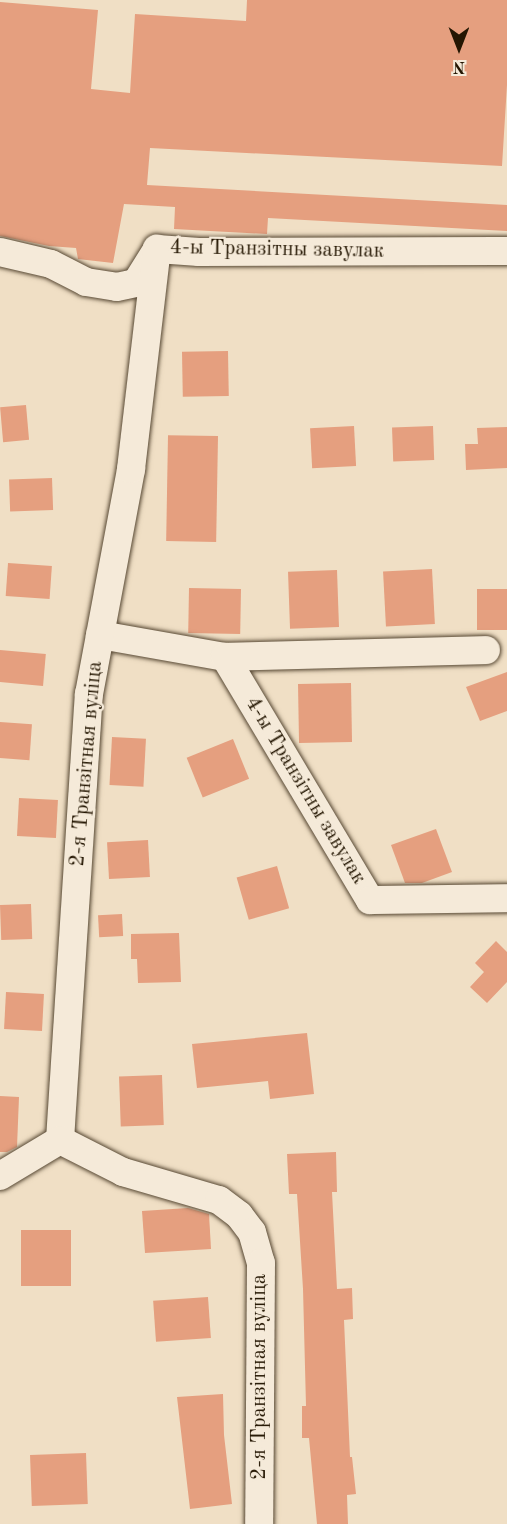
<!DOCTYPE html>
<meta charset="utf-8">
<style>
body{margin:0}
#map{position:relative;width:507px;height:1524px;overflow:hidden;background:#f0dfc5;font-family:"Old Standard TT",serif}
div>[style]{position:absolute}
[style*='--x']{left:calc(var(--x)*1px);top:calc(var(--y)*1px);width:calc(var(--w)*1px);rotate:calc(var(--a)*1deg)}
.building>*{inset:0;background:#e59f7f;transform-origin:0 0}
.roads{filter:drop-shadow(0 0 2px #574833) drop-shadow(0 0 2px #574833)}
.street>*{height:28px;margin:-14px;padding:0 14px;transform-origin:14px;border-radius:14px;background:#f5ead9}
span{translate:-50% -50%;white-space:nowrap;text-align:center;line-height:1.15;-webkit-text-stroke:4.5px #f5ead9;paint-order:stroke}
.street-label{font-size:21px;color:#241602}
.north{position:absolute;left:429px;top:18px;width:60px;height:60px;-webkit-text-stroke:4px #f5ead9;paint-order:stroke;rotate:180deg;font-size:16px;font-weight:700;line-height:24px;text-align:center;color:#241602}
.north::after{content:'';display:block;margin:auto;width:21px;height:27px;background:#241602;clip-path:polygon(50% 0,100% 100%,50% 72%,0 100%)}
</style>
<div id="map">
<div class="building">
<i style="clip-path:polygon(247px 0,507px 0,507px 85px,502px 166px,150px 148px,147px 185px,507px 205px,507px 231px,268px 218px,267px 234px,174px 229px,175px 207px,124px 204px,113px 263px,78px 259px,76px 248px,49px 246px,0 236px,0 2px,98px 10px,91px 89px,130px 93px,135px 14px,246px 21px)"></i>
<i style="left:228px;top:351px;width:45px;height:46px;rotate:89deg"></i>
<i style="left:26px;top:405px;width:35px;height:26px;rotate:85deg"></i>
<i style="left:354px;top:426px;width:40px;height:44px;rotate:87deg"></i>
<i style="left:433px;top:426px;width:34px;height:41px;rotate:88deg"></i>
<i style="clip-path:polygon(507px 427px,507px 468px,466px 470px,465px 444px,478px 444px,477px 428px)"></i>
<i style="left:218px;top:436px;width:106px;height:50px;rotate:91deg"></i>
<i style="left:52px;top:478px;width:32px;height:43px;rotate:88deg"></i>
<i style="left:8px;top:563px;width:44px;height:33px;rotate:4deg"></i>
<i style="left:432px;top:569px;width:55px;height:49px;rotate:87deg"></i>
<i style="left:337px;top:570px;width:57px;height:49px;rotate:88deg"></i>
<i style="left:189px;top:588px;width:52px;height:45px;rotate:1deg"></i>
<i style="left:507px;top:589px;width:41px;height:30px;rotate:90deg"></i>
<i style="left:0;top:650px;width:46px;height:32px;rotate:5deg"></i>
<i style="clip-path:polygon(507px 672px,507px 711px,480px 721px,466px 687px)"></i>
<i style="left:351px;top:683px;width:59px;height:53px;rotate:89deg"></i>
<i style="left:0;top:722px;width:32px;height:36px;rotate:4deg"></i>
<i style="left:112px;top:737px;width:34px;height:48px;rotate:3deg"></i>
<i style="left:233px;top:739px;width:43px;height:50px;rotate:68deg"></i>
<i style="left:19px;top:798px;width:39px;height:38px;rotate:3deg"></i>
<i style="clip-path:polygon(436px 829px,452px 872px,422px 883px,405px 883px,391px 845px)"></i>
<i style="left:148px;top:840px;width:37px;height:41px;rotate:87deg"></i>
<i style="left:277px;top:866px;width:44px;height:42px;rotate:74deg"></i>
<i style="left:31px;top:904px;width:35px;height:31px;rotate:88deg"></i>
<i style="left:122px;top:914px;width:22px;height:24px;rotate:87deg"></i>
<i style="clip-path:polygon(179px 933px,181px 982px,138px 983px,137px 959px,131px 959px,131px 934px)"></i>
<i style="clip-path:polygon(496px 941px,507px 952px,507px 982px,487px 1003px,470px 987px,484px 972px,475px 963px)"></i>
<i style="left:6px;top:992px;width:38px;height:37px;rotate:3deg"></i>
<i style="clip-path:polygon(307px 1033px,314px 1094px,270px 1099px,268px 1081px,197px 1088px,192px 1044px)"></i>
<i style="left:162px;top:1075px;width:50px;height:43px;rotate:88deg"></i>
<i style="clip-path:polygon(0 1096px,19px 1097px,17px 1147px,7px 1152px,0 1152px)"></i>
<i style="clip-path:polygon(336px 1152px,337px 1192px,332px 1192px,337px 1289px,352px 1288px,353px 1319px,344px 1320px,350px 1457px,352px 1457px,356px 1494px,347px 1495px,348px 1524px,317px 1524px,309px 1438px,302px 1438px,302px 1406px,306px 1406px,303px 1289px,297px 1194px,289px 1194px,287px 1154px)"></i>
<i style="clip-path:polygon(188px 1208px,209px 1214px,211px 1249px,145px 1253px,142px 1211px)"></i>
<i style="left:21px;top:1230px;width:50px;height:56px"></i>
<i style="left:208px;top:1297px;width:41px;height:55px;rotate:86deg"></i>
<i style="clip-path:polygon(223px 1394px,224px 1435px,232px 1504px,190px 1509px,177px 1397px)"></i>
<i style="left:86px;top:1453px;width:51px;height:56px;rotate:88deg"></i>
</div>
<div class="roads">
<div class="street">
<i style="--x:157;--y:249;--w:42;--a:4.1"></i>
<i style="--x:199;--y:252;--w:308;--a:-0.2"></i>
<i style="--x:0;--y:252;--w:52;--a:13.2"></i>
<i style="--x:51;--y:264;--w:39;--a:27"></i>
<i style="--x:86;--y:282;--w:31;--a:9"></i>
<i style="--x:117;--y:287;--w:19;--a:-12"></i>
<i style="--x:136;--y:283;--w:36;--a:-58"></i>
<i style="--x:100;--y:635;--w:127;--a:10"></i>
<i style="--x:225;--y:657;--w:283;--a:59.2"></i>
<i style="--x:370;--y:900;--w:137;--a:-0.8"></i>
<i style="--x:225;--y:657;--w:261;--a:-1.5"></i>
<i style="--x:60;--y:1140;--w:447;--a:-86.3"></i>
<i style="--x:89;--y:694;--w:229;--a:-79.4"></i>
<i style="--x:131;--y:469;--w:222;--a:-83.3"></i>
<i style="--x:0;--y:1176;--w:70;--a:-31"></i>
<i style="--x:60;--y:1140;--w:71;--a:26.9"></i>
<i style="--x:123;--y:1172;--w:100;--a:16.3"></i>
<i style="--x:219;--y:1200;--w:25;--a:37"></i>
<i style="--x:239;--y:1215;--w:21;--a:53"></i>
<i style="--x:252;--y:1232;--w:32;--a:74"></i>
<i style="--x:261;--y:1263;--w:261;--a:90.4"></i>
</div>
</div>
<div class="street-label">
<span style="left:277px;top:250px;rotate:1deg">4-ы Транзітны завулак</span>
<span style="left:87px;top:764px;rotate:-85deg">2-я Транзітная вуліца</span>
<span style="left:305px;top:791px;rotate:59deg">4-ы Транзітны завулак</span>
<span style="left:260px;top:1377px;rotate:-90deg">2-я Транзітная вуліца</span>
</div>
<div class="north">N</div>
</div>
